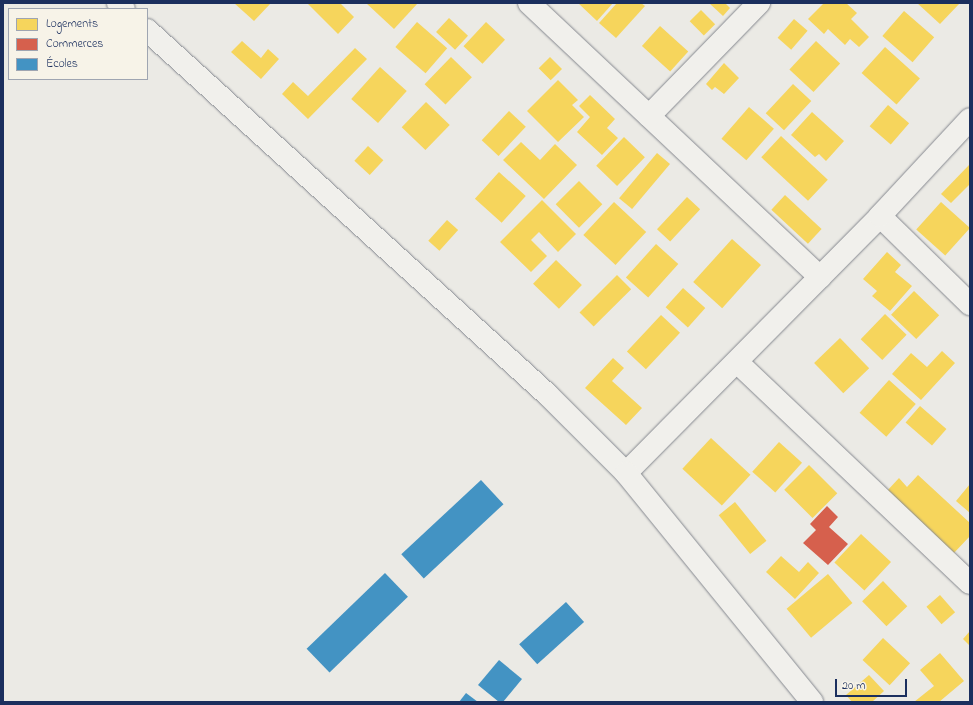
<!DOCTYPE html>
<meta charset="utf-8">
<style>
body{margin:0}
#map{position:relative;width:973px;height:705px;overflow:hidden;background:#ebeae5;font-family:"Indie Flower",sans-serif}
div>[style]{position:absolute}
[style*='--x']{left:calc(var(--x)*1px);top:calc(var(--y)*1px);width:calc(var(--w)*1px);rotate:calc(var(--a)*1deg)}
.homes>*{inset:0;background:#f6d55c;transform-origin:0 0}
.shops>*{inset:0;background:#d6604d}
.schools>*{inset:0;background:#4393c3;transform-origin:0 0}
.roads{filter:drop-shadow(0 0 1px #85888f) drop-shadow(0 0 1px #85888f)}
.street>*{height:22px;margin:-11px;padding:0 11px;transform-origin:11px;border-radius:11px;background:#f1f0ec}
.secondary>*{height:22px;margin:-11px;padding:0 11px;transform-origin:11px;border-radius:11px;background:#f1f0ec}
span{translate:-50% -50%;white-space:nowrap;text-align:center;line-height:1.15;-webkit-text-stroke:4px #f7f3e8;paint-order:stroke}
.frame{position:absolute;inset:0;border:4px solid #1b2f5e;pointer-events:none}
.legend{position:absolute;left:8px;top:8px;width:140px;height:72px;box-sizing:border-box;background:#f7f3e8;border:1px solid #9fa5b1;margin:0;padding:5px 7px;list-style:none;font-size:12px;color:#1b2f5e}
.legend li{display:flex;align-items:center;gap:8px;height:20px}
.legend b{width:20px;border:1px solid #9fa5b1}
.scale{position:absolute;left:835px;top:679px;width:72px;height:18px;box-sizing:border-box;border:2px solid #1b2f5e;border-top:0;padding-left:5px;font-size:12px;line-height:14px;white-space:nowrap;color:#1b2f5e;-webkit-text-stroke:3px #f7f3e8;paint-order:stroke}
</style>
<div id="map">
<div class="homes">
<i style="clip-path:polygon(234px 3px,271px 3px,254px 21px)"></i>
<i style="clip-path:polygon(307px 3px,340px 3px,354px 17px,338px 34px)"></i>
<i style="clip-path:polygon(366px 3px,418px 3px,394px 29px)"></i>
<i style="clip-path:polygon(578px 3px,613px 3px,597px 21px)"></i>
<i style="clip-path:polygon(617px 3px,641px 3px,645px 6px,616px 38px,599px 23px)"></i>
<i style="clip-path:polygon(709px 3px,725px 3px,730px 8px,723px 16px)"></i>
<i style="clip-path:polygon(824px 3px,846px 3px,857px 13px,851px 19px,869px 37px,859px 47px,850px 39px,845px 45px,828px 29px,824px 34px,808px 19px)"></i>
<i style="clip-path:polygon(917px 3px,960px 3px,940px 24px)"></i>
<i style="left:701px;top:10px;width:20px;height:16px;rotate:45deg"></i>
<i style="left:904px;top:11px;width:40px;height:33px;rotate:41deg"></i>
<i style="left:449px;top:18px;width:26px;height:19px;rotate:43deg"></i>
<i style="left:794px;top:19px;width:18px;height:25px;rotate:41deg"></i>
<i style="left:417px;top:22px;width:40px;height:33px;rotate:41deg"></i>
<i style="left:486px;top:22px;width:26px;height:33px;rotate:43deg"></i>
<i style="left:660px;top:26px;width:38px;height:27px;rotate:42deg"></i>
<i style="clip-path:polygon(242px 41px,261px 58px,268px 49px,279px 59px,261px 79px,231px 52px)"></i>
<i style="left:816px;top:41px;width:33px;height:39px;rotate:43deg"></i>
<i style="left:885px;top:47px;width:47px;height:35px;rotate:42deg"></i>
<i style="clip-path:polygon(355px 48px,367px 59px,308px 119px,282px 94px,293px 82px,308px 96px)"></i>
<i style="left:451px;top:57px;width:29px;height:38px;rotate:44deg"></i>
<i style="left:550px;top:57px;width:17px;height:16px;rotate:45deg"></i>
<i style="clip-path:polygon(724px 63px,739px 78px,724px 94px,715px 87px,712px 90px,706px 84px)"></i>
<i style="left:380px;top:67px;width:36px;height:43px;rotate:42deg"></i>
<i style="clip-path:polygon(558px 80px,578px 100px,572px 105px,584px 117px,558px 142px,527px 111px)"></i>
<i style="left:793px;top:84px;width:25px;height:40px;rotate:43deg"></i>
<i style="clip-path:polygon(590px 95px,615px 119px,607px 128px,618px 138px,602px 155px,577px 132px,590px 117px,579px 106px)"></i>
<i style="left:426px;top:102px;width:33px;height:35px;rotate:44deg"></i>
<i style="left:888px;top:105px;width:28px;height:28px;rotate:41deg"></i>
<i style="left:749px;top:107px;width:33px;height:42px;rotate:41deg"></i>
<i style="left:509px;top:111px;width:23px;height:40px;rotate:43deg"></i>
<i style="clip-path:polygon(812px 112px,844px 141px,826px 161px,819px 154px,815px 157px,791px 135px)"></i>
<i style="left:781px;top:136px;width:64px;height:29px;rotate:43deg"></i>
<i style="left:624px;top:137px;width:29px;height:40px;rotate:44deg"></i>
<i style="clip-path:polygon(521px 142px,540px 160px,555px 144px,577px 165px,544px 199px,503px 160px)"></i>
<i style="left:368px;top:146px;width:21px;height:20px;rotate:43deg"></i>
<i style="left:657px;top:153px;width:17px;height:59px;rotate:40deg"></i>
<i style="clip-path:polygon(970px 164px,970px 184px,951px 203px,941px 194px)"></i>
<i style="left:499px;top:172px;width:36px;height:36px;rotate:42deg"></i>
<i style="left:579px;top:181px;width:33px;height:33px;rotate:45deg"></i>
<i style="left:785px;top:195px;width:50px;height:20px;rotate:43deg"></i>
<i style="left:687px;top:197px;width:18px;height:44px;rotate:43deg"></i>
<i style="clip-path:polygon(542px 200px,576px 234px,558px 252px,539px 232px,531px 240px,547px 256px,531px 272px,500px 242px)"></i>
<i style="left:614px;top:202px;width:44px;height:45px;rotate:43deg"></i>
<i style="left:941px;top:202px;width:39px;height:37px;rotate:42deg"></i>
<i style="left:447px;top:220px;width:15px;height:28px;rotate:42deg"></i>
<i style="left:732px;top:239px;width:39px;height:58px;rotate:42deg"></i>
<i style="left:656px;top:244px;width:30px;height:45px;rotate:42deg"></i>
<i style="clip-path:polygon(887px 252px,901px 265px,895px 272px,912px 286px,890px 311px,872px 296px,877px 291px,863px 279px)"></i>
<i style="left:556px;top:260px;width:36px;height:33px;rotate:44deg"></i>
<i style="left:617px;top:275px;width:20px;height:53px;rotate:45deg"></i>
<i style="left:683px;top:288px;width:30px;height:26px;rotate:42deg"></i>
<i style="left:914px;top:291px;width:35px;height:33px;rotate:44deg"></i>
<i style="left:885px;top:314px;width:30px;height:35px;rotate:44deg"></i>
<i style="left:661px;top:315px;width:26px;height:50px;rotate:43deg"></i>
<i style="left:840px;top:338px;width:42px;height:36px;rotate:46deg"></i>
<i style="clip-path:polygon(942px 351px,955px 363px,921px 400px,892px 374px,911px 353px,927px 367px)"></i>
<i style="clip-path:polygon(613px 358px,624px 368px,612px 381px,642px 408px,626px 425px,585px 388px)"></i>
<i style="left:889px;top:380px;width:36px;height:44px;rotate:42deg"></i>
<i style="left:920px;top:406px;width:35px;height:22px;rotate:41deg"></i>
<i style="left:711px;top:438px;width:54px;height:42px;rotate:43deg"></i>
<i style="left:779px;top:442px;width:31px;height:40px;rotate:42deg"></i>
<i style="left:809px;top:465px;width:40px;height:35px;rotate:45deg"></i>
<i style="clip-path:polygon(918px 475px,970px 523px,970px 536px,953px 554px,886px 492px,899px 478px,907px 487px)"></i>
<i style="clip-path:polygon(970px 484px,970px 513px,956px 501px)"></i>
<i style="left:735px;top:502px;width:50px;height:21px;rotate:51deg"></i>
<i style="left:861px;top:534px;width:41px;height:39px;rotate:43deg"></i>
<i style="clip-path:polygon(781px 556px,799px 572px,808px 562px,819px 573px,795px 599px,766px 572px)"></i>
<i style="left:828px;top:574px;width:38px;height:54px;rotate:50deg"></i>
<i style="left:883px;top:581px;width:35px;height:29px;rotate:46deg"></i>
<i style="left:940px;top:595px;width:23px;height:18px;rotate:49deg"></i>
<i style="clip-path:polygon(970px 631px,970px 646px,963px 639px)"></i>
<i style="left:883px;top:638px;width:37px;height:30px;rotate:43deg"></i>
<i style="clip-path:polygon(940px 653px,964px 681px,939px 702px,914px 702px,934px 686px,920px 670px)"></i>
<i style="clip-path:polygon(869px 675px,884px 691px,872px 702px,852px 702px,846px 695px)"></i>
</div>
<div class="shops">
<i style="clip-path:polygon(827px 506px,838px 517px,829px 527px,848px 544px,828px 565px,803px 543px,816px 530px,810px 524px)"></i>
</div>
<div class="schools">
<i style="left:481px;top:480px;width:33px;height:109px;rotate:47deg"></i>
<i style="left:385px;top:573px;width:33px;height:109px;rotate:46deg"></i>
<i style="left:566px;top:602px;width:27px;height:63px;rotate:48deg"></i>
<i style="clip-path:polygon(499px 660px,522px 679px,503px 702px,499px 702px,478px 685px)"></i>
<i style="clip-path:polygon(466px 693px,478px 702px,459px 702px)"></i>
</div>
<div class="roads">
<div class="street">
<i style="--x:529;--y:3;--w:400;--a:43.3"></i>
<i style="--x:649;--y:116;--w:158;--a:-45.8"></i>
<i style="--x:880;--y:216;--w:126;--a:44.4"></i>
<i style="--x:737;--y:362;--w:321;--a:43.5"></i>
<i style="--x:626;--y:473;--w:361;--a:-45.3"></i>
<i style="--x:880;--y:216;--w:132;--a:-47.1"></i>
</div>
<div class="secondary">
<i style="--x:118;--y:3;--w:8;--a:45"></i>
<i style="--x:147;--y:30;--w:542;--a:42.31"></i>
<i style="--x:548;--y:395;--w:110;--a:45"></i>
<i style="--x:626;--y:473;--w:295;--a:50.9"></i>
</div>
</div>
<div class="frame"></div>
<ul class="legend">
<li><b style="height:11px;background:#f6d55c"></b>Logements</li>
<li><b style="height:11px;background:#d6604d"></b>Commerces</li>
<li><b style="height:11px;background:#4393c3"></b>Écoles</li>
</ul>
<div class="scale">20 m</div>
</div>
